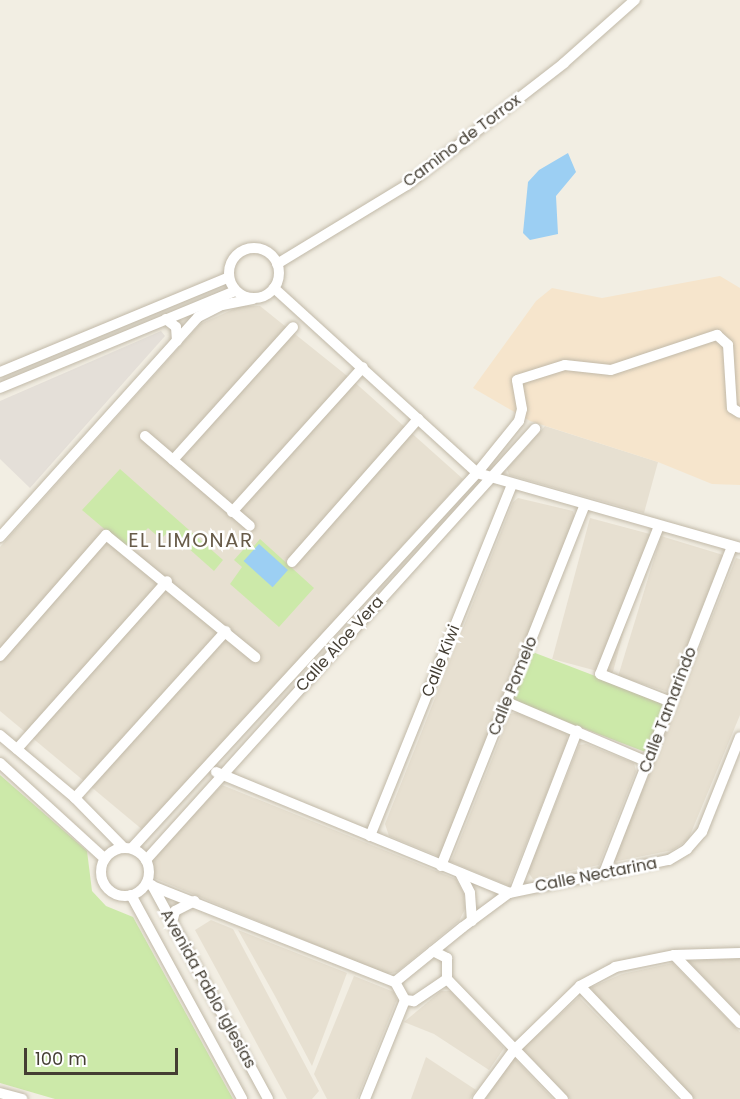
<!DOCTYPE html>
<style>
body{margin:0}
#map{position:relative;width:740px;height:1099px;overflow:hidden;background:#f2eee3;font-family:Poppins,sans-serif}
div>[style]{position:absolute}
[style*='--x']{left:calc(var(--x)*1px);top:calc(var(--y)*1px);width:calc(var(--w)*1px);rotate:calc(var(--a)*1deg)}
.residential>*{inset:0;background:#e7e0d1;transform-origin:0 0}
.commercial>*{inset:0;background:#f6e5cc}
.industrial>*{inset:0;background:#e4dfd8}
.green>*{inset:0;background:#cce9a9;transform-origin:0 0}
.water>*{inset:0;background:#9ccff3;transform-origin:0 0}
.roads{filter:drop-shadow(0 0 2px #c1b9a8) drop-shadow(0 0 2px #c1b9a8)}
.minor>*{height:10px;margin:-5px;padding:0 5px;transform-origin:5px;border-radius:5px;background:#fff}
.minor>.ring{margin:-5px;padding:0;box-sizing:content-box;background:none;border:10px solid #fff;border-radius:50%}
span{translate:-50% -50%;white-space:nowrap;text-align:center;line-height:1.15;-webkit-text-stroke:5px #fff;paint-order:stroke}
.street-label{font-size:16px;color:#443e33}
.quarter-label{font-size:20px;color:#685c4a;letter-spacing:1.5px}
.scale{position:absolute;left:24px;top:1048px;width:154px;height:27px;box-sizing:border-box;border:3px solid #443e33;border-top:0;padding-left:8px;font-size:18px;line-height:21px;white-space:nowrap;color:#443e33;-webkit-text-stroke:4px #fff;paint-order:stroke}
</style>
<div id="map">
<div class="residential">
<i style="clip-path:polygon(241px 306px,260px 306px,351px 379px,463px 479px,144px 831px,0 711px,0 547px,200px 324px)"></i>
<i style="clip-path:polygon(545px 426px,658px 462px,644px 513px,509px 475px,507px 469px)"></i>
<i style="clip-path:polygon(518px 498px,573px 511px,575px 518px,440px 857px,389px 836px,385px 824px,513px 502px)"></i>
<i style="left:590px;top:518px;width:62px;height:146px;rotate:15deg"></i>
<i style="left:661px;top:536px;width:65px;height:147px;rotate:17deg"></i>
<i style="clip-path:polygon(736px 558px,740px 559px,740px 715px,688px 840px,673px 850px,613px 862px)"></i>
<i style="clip-path:polygon(518px 712px,566px 732px,568px 741px,509px 886px,451px 862px,510px 714px)"></i>
<i style="clip-path:polygon(586px 744px,634px 763px,636px 771px,599px 865px,533px 879px,528px 872px,579px 745px)"></i>
<i style="clip-path:polygon(222px 785px,456px 879px,464px 894px,465px 909px,459px 921px,397px 972px,386px 974px,154px 878px,149px 861px)"></i>
<i style="clip-path:polygon(211px 920px,233px 929px,319px 1091px,312px 1099px,287px 1099px,195px 930px)"></i>
<i style="clip-path:polygon(238px 930px,347px 973px,312px 1066px,275px 996px)"></i>
<i style="clip-path:polygon(740px 958px,740px 1015px,688px 961px)"></i>
<i style="clip-path:polygon(673px 963px,740px 1032px,740px 1099px,695px 1099px,593px 993px,592px 987px,622px 974px)"></i>
<i style="clip-path:polygon(354px 976px,394px 992px,397px 999px,357px 1099px,327px 1099px,314px 1074px)"></i>
<i style="clip-path:polygon(441px 991px,451px 991px,504px 1048px,489px 1070px,434px 1034px,404px 1022px)"></i>
<i style="clip-path:polygon(579px 997px,678px 1099px,570px 1099px,522px 1049px)"></i>
<i style="clip-path:polygon(426px 1057px,476px 1090px,470px 1099px,411px 1099px)"></i>
<i style="clip-path:polygon(514px 1058px,553px 1099px,485px 1099px)"></i>
</div>
<div class="commercial">
<i style="clip-path:polygon(720px 276px,740px 288px,740px 485px,712px 484px,658px 462px,530px 421px,473px 388px,536px 301px,552px 288px,602px 298px)"></i>
</div>
<div class="industrial">
<i style="clip-path:polygon(161px 331px,165px 336px,30px 488px,0 459px,0 401px)"></i>
</div>
<div class="green">
<i style="clip-path:polygon(120px 469px,223px 560px,214px 571px,169px 531px,161px 539px,148px 528px,128px 549px,82px 510px)"></i>
<i style="clip-path:polygon(260px 539px,314px 588px,279px 627px,230px 584px,242px 567px,234px 560px,250px 542px,254px 546px)"></i>
<i style="left:530px;top:651px;width:148px;height:53px;rotate:21deg"></i>
<i style="clip-path:polygon(0 775px,87px 851px,92px 891px,106px 906px,133px 917px,233px 1099px,55px 1099px,0 1083px)"></i>
</div>
<div class="water">
<i style="clip-path:polygon(568px 153px,576px 172px,556px 196px,558px 234px,530px 240px,523px 233px,528px 182px,539px 170px)"></i>
<i style="left:259px;top:544px;width:39px;height:23px;rotate:42deg"></i>
</div>
<div class="roads">
<div class="minor">
<i class="ring" style="left:229px;top:248px;width:40px;height:40px"></i>
<i style="--x:277;--y:264;--w:152;--a:-31.3"></i>
<i style="--x:407;--y:185;--w:199;--a:-37.8"></i>
<i style="--x:564;--y:63;--w:95;--a:-41.6"></i>
<i style="--x:274;--y:288;--w:275;--a:42.3"></i>
<i style="--x:477;--y:473;--w:273;--a:15.9"></i>
<i style="--x:166;--y:319;--w:13;--a:39"></i>
<i style="--x:176;--y:327;--w:14;--a:86"></i>
<i style="--x:0;--y:372;--w:248;--a:-22.5"></i>
<i style="--x:0;--y:388;--w:254;--a:-22.4"></i>
<i style="--x:145;--y:436;--w:138;--a:40.6"></i>
<i style="--x:173;--y:460;--w:179;--a:-47.9"></i>
<i style="--x:232;--y:512;--w:195;--a:-47.9"></i>
<i style="--x:659;--y:526;--w:159;--a:111.7"></i>
<i style="--x:600;--y:674;--w:76;--a:21.5"></i>
<i style="--x:0;--y:537;--w:296;--a:-48"></i>
<i style="--x:198;--y:317;--w:27;--a:-27"></i>
<i style="--x:222;--y:305;--w:31;--a:-11"></i>
<i style="--x:292;--y:562;--w:191;--a:-48.6"></i>
<i style="--x:0;--y:656;--w:161;--a:-48.8"></i>
<i style="--x:106;--y:535;--w:193;--a:39.3"></i>
<i style="--x:507;--y:702;--w:153;--a:23.1"></i>
<i style="--x:0;--y:735;--w:98;--a:40"></i>
<i style="--x:75;--y:798;--w:69;--a:45.6"></i>
<i style="--x:17;--y:749;--w:225;--a:-48.2"></i>
<i style="--x:0;--y:763;--w:142;--a:42.4"></i>
<i style="--x:216;--y:772;--w:317;--a:22.4"></i>
<i style="--x:75;--y:798;--w:225;--a:-47.9"></i>
<i style="--x:370;--y:836;--w:379;--a:-68"></i>
<i style="--x:132;--y:848;--w:510;--a:-47.39"></i>
<i style="--x:477;--y:473;--w:67;--a:-51.1"></i>
<i style="--x:519;--y:421;--w:12;--a:-76"></i>
<i style="--x:522;--y:409;--w:29;--a:-100"></i>
<i style="--x:517;--y:380;--w:50;--a:-17.4"></i>
<i style="--x:565;--y:365;--w:46;--a:6.2"></i>
<i style="--x:611;--y:370;--w:112;--a:-18.3"></i>
<i style="--x:717;--y:335;--w:15;--a:42"></i>
<i style="--x:728;--y:345;--w:63;--a:86.4"></i>
<i style="--x:732;--y:408;--w:9;--a:32"></i>
<i class="ring" style="left:101px;top:848px;width:38px;height:38px"></i>
<i style="--x:146;--y:860;--w:581;--a:-47.93"></i>
<i style="--x:441;--y:866;--w:389;--a:-68.3"></i>
<i style="--x:460;--y:873;--w:22;--a:63"></i>
<i style="--x:470;--y:893;--w:28;--a:86"></i>
<i style="--x:604;--y:873;--w:351;--a:-68.6"></i>
<i style="--x:152;--y:885;--w:243;--a:61.5"></i>
<i style="--x:152;--y:886;--w:261;--a:21.6"></i>
<i style="--x:515;--y:891;--w:172;--a:-68.8"></i>
<i style="--x:131;--y:895;--w:232;--a:61.4"></i>
<i style="--x:172;--y:923;--w:12;--a:-76"></i>
<i style="--x:175;--y:911;--w:22;--a:-27"></i>
<i style="--x:433;--y:951;--w:16;--a:27"></i>
<i style="--x:447;--y:958;--w:21;--a:90"></i>
<i style="--x:447;--y:979;--w:40;--a:146"></i>
<i style="--x:414;--y:1001;--w:9;--a:-174"></i>
<i style="--x:405;--y:1000;--w:21;--a:-119"></i>
<i style="--x:395;--y:982;--w:87;--a:-39"></i>
<i style="--x:463;--y:927;--w:57;--a:-36.5"></i>
<i style="--x:509;--y:893;--w:163;--a:-11.7"></i>
<i style="--x:669;--y:860;--w:21;--a:-31"></i>
<i style="--x:687;--y:849;--w:23;--a:-49"></i>
<i style="--x:702;--y:832;--w:102;--a:-68.2"></i>
<i style="--x:674;--y:955;--w:95;--a:45.9"></i>
<i style="--x:447;--y:979;--w:167;--a:46"></i>
<i style="--x:580;--y:986;--w:156;--a:46.3"></i>
<i style="--x:0;--y:1093;--w:23;--a:15"></i>
<i style="--x:365;--y:1099;--w:107;--a:-68"></i>
<i style="--x:478;--y:1099;--w:61;--a:-53.7"></i>
<i style="--x:514;--y:1050;--w:92;--a:-44.1"></i>
<i style="--x:580;--y:986;--w:40;--a:-28"></i>
<i style="--x:615;--y:967;--w:60;--a:-11.5"></i>
<i style="--x:674;--y:955;--w:66;--a:-1.7"></i>
</div>
</div>
<div class="street-label">
<span style="left:462px;top:141px;rotate:-37deg">Camino de Torrox</span>
<span style="left:340px;top:644px;rotate:-48deg">Calle Aloe Vera</span>
<span style="left:441px;top:661px;rotate:-68deg">Calle Kiwi</span>
<span style="left:513px;top:686px;rotate:-68deg">Calle Pomelo</span>
<span style="left:668px;top:710px;rotate:-69deg">Calle Tamarindo</span>
<span style="left:596px;top:875px;rotate:-11deg">Calle Nectarina</span>
<span style="left:208px;top:989px;rotate:61deg">Avenida Pablo Iglesias</span>
</div>
<div class="quarter-label">
<span style="left:191px;top:540px">EL LIMONAR</span>
</div>
<div class="scale">100 m</div>
</div>
